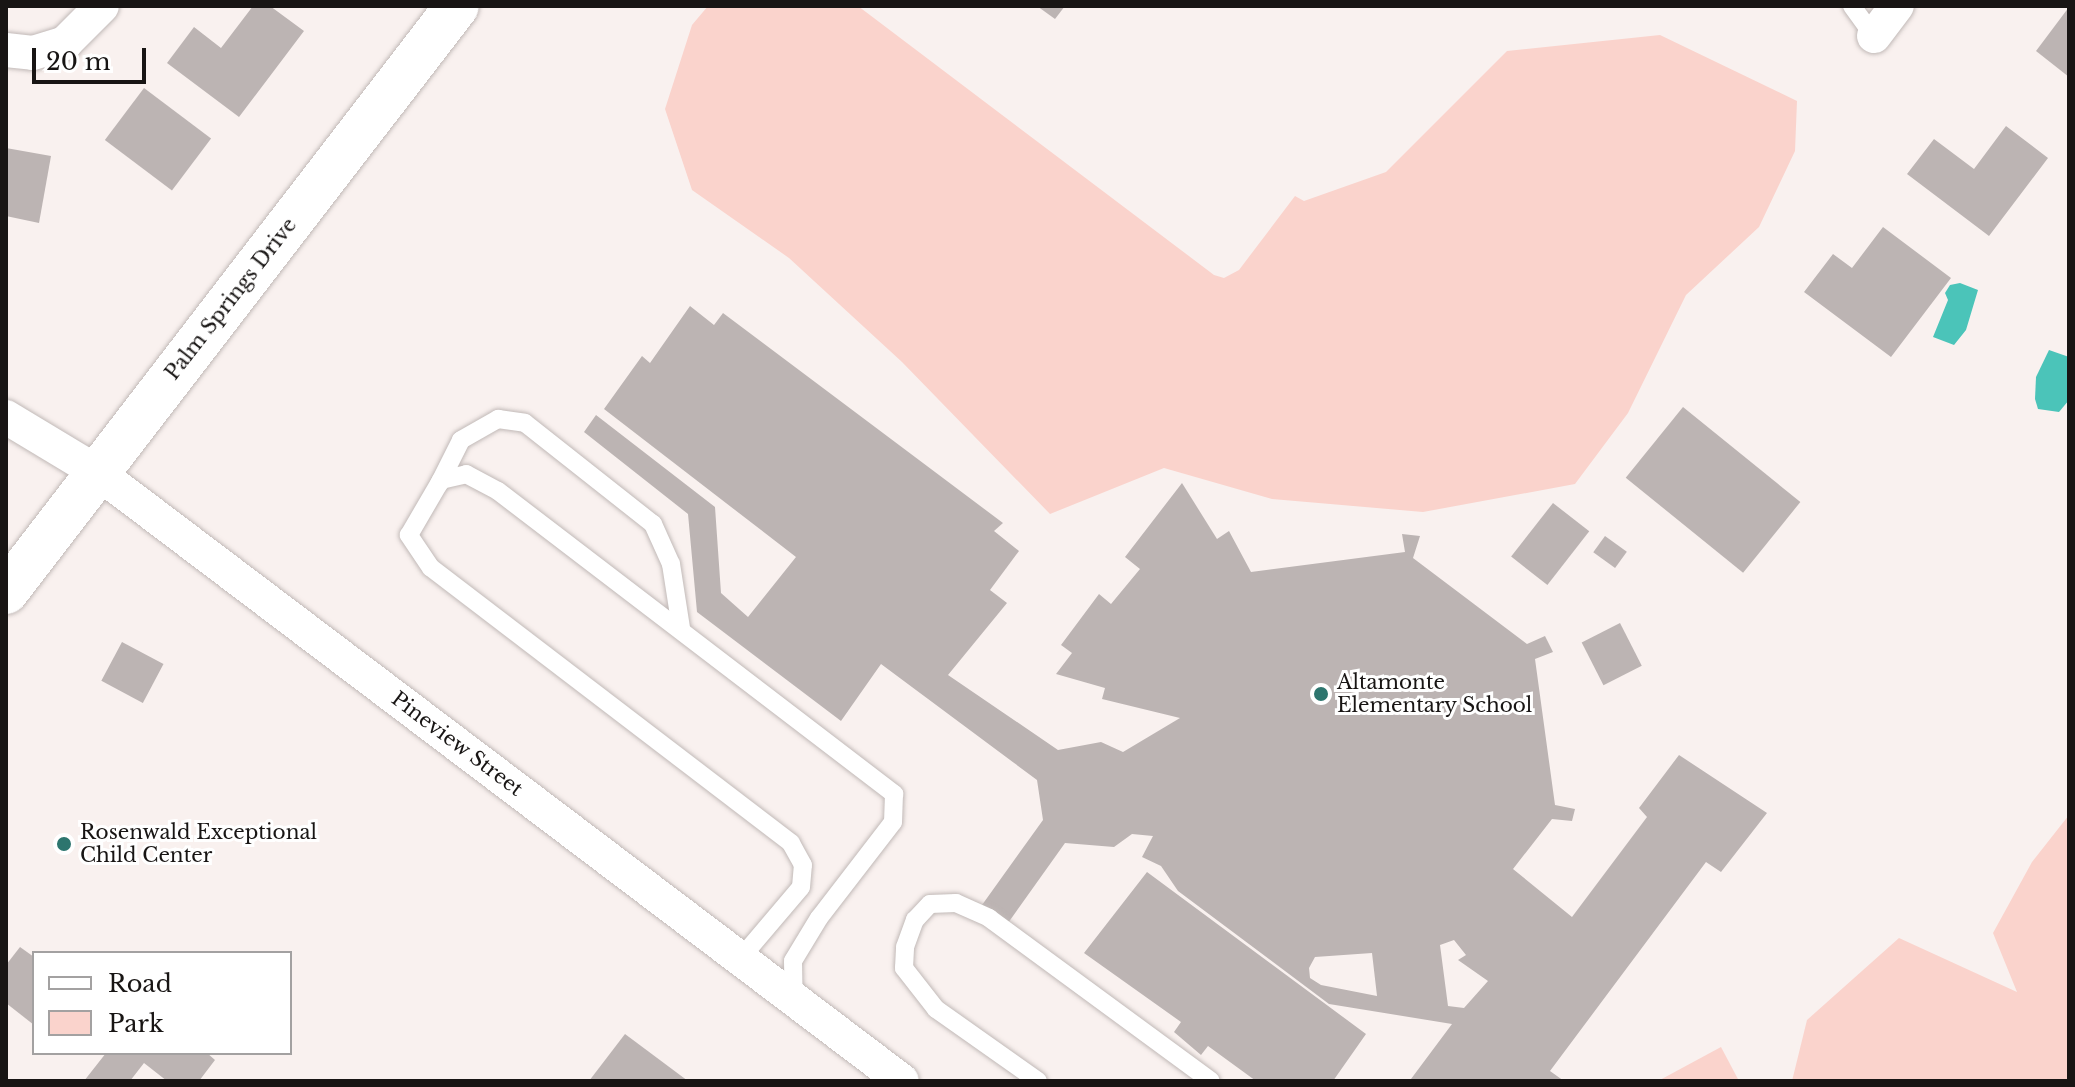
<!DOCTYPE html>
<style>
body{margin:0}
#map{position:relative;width:2075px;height:1087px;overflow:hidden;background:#f9f1ef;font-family:"Libre Baskerville",serif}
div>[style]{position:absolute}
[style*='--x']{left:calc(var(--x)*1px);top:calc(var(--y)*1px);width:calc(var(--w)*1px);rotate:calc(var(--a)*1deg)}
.green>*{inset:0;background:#fad3cc}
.water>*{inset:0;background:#4bc4b9}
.building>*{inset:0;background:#bcb4b3;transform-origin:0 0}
.roads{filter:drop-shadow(0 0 2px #c1b9b7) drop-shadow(0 0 2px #c1b9b7)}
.service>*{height:18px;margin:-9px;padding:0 9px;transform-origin:9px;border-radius:9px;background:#fff}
.minor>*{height:34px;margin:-17px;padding:0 17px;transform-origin:17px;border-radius:17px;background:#fff}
.tertiary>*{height:44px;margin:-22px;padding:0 22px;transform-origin:22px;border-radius:22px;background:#fff}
.dots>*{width:22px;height:22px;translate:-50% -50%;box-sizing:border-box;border:4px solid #fff;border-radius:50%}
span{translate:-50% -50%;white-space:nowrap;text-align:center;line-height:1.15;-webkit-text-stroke:6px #fff;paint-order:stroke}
.street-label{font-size:20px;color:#181514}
.poi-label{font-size:20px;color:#181514}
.left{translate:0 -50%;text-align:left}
.frame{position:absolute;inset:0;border:8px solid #181514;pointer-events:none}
.legend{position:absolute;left:32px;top:951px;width:260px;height:104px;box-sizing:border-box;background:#fff;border:2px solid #a3a1a1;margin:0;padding:10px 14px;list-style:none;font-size:24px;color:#181514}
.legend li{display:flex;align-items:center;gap:16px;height:40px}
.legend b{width:40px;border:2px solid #a3a1a1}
.scale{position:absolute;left:32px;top:48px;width:114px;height:36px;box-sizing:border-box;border:4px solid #181514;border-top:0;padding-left:10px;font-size:24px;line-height:28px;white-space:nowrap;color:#181514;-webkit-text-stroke:6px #fff;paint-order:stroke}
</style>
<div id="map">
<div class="green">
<i style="clip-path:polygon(708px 6px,858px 6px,1214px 275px,1224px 278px,1239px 270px,1295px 196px,1304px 201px,1386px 172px,1507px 51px,1660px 35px,1797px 101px,1795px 151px,1759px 227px,1686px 295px,1628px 413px,1575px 484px,1423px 512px,1272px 499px,1164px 468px,1050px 514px,902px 362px,789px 258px,692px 190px,665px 109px,692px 25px)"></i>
<i style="clip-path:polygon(2069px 815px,2069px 1081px,1792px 1081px,1807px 1020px,1899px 938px,2017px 992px,1993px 933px,2032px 862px)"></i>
<i style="clip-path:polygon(1721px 1047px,1739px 1081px,1658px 1081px)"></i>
</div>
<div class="water">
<i style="clip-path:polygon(1960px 283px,1978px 290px,1966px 330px,1954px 345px,1933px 337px,1948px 300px,1945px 293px,1950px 285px)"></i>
<i style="clip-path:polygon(2049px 350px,2069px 357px,2069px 400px,2059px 412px,2038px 409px,2035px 399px,2036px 377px)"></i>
</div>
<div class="building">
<i style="clip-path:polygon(253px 6px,270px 6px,304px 31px,239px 117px,167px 63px,194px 27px,221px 48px)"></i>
<i style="clip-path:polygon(1037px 6px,1065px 6px,1055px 19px)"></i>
<i style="clip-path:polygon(2069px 7px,2069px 77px,2036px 51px)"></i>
<i style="left:144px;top:88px;width:84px;height:65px;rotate:37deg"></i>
<i style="clip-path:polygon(2006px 126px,2048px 158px,1989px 236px,1907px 174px,1934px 139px,1974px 169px)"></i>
<i style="clip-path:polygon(6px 148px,51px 156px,39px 223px,6px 216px)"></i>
<i style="clip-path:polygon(1883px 227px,1951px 278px,1891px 357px,1804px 292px,1833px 254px,1852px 268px)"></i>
<i style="clip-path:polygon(evenodd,690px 306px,714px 325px,723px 313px,1003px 523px,994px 531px,1019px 551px,990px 590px,1007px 603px,948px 675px,1058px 750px,1101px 742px,1123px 752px,1180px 718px,1102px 699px,1105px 688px,1056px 674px,1072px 653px,1061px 645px,1099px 594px,1111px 604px,1140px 569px,1125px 557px,1182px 483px,1217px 539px,1229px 531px,1251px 572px,1405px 552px,1402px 534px,1420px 536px,1413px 558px,1527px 644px,1545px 636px,1553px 652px,1535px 659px,1555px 805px,1575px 809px,1572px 821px,1552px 819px,1513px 869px,1572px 917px,1647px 817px,1639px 808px,1679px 755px,1767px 813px,1721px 872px,1706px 862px,1550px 1071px,1564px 1081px,1414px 1081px,1411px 1079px,1452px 1024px,1329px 1004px,1178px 891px,1161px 866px,1142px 857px,1153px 836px,1132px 834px,1114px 847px,1065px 843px,1008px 923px,982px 905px,1043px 820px,1037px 780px,881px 664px,841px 721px,697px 612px,688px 514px,584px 432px,596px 415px,715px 507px,721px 593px,748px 617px,796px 557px,604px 409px,642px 356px,650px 363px,690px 306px,1454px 940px,1466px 955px,1458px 960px,1488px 981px,1464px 1008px,1448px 1006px,1440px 945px,1454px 940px,690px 306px,1372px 953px,1377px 996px,1321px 985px,1310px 978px,1309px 968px,1315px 957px,1372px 953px)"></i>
<i style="left:1683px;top:407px;width:151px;height:91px;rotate:39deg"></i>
<i style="left:1553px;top:503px;width:46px;height:68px;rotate:38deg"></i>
<i style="left:1605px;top:536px;width:27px;height:20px;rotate:36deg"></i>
<i style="left:1620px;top:623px;width:48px;height:43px;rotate:63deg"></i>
<i style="left:122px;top:642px;width:47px;height:44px;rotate:28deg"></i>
<i style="clip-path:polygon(1147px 872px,1366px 1034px,1333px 1081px,1256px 1081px,1208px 1046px,1201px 1055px,1174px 1032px,1181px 1022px,1084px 953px)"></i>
<i style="clip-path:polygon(20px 947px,34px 957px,34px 1025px,6px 1003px,6px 965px)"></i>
<i style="clip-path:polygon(625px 1034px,688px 1081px,589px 1081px)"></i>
<i style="clip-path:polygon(106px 1053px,207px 1053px,215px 1060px,199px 1081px,167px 1081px,144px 1063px,130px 1081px,84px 1081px)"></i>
</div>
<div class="roads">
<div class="service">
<i style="--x:1852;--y:6;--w:37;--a:54"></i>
<i style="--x:439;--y:484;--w:49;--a:-63.4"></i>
<i style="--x:461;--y:440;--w:43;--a:-29.6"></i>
<i style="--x:498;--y:419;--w:27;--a:8"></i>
<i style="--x:525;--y:423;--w:163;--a:38.3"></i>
<i style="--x:653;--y:524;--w:44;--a:65.8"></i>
<i style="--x:671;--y:564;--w:65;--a:81.1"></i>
<i style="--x:740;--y:959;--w:94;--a:-49.7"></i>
<i style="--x:801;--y:887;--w:22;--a:-85"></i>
<i style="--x:803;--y:865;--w:25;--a:-119"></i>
<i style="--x:791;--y:843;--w:453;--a:-142.6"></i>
<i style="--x:431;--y:568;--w:40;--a:-124"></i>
<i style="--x:409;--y:535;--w:64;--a:-59.8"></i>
<i style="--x:441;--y:480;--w:26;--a:-13"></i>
<i style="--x:466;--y:474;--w:36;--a:28"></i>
<i style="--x:498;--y:491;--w:499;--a:37.4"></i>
<i style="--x:894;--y:794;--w:28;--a:92"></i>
<i style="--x:893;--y:822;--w:121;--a:127.6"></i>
<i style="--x:819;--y:918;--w:50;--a:121.2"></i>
<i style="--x:793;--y:961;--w:39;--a:89"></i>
<i style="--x:1038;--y:1081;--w:125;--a:-144.8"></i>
<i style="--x:936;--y:1009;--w:52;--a:-128"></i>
<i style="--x:904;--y:968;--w:21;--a:-87"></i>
<i style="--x:905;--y:947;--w:29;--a:-70"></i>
<i style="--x:915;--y:920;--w:22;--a:-47"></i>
<i style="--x:930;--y:904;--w:26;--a:-2"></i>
<i style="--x:956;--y:903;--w:36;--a:24"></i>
<i style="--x:989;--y:918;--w:275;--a:36.3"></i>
</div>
<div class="minor">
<i style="--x:1874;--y:36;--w:38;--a:-53"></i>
<i style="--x:6;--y:50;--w:27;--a:6"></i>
<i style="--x:33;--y:53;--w:34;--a:-17"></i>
<i style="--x:65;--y:43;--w:52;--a:-45"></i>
<i style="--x:6;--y:417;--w:106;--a:31.1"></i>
<i style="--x:97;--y:472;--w:1009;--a:37.11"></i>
</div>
<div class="tertiary">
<i style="--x:6;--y:592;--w:739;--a:-52.42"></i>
</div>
</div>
<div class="dots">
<i style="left:1321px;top:694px;background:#2d756e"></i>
<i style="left:64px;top:844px;background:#2d756e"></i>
</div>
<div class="street-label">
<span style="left:231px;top:299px;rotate:-52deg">Palm Springs Drive</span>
<span style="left:457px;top:744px;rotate:37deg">Pineview Street</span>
</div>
<div class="poi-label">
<span class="left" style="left:1337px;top:694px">Altamonte<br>Elementary School</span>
<span class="left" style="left:80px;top:844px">Rosenwald Exceptional<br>Child Center</span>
</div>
<div class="frame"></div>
<ul class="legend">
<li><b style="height:10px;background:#fff"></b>Road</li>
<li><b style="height:22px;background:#fad3cc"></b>Park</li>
</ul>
<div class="scale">20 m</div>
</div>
